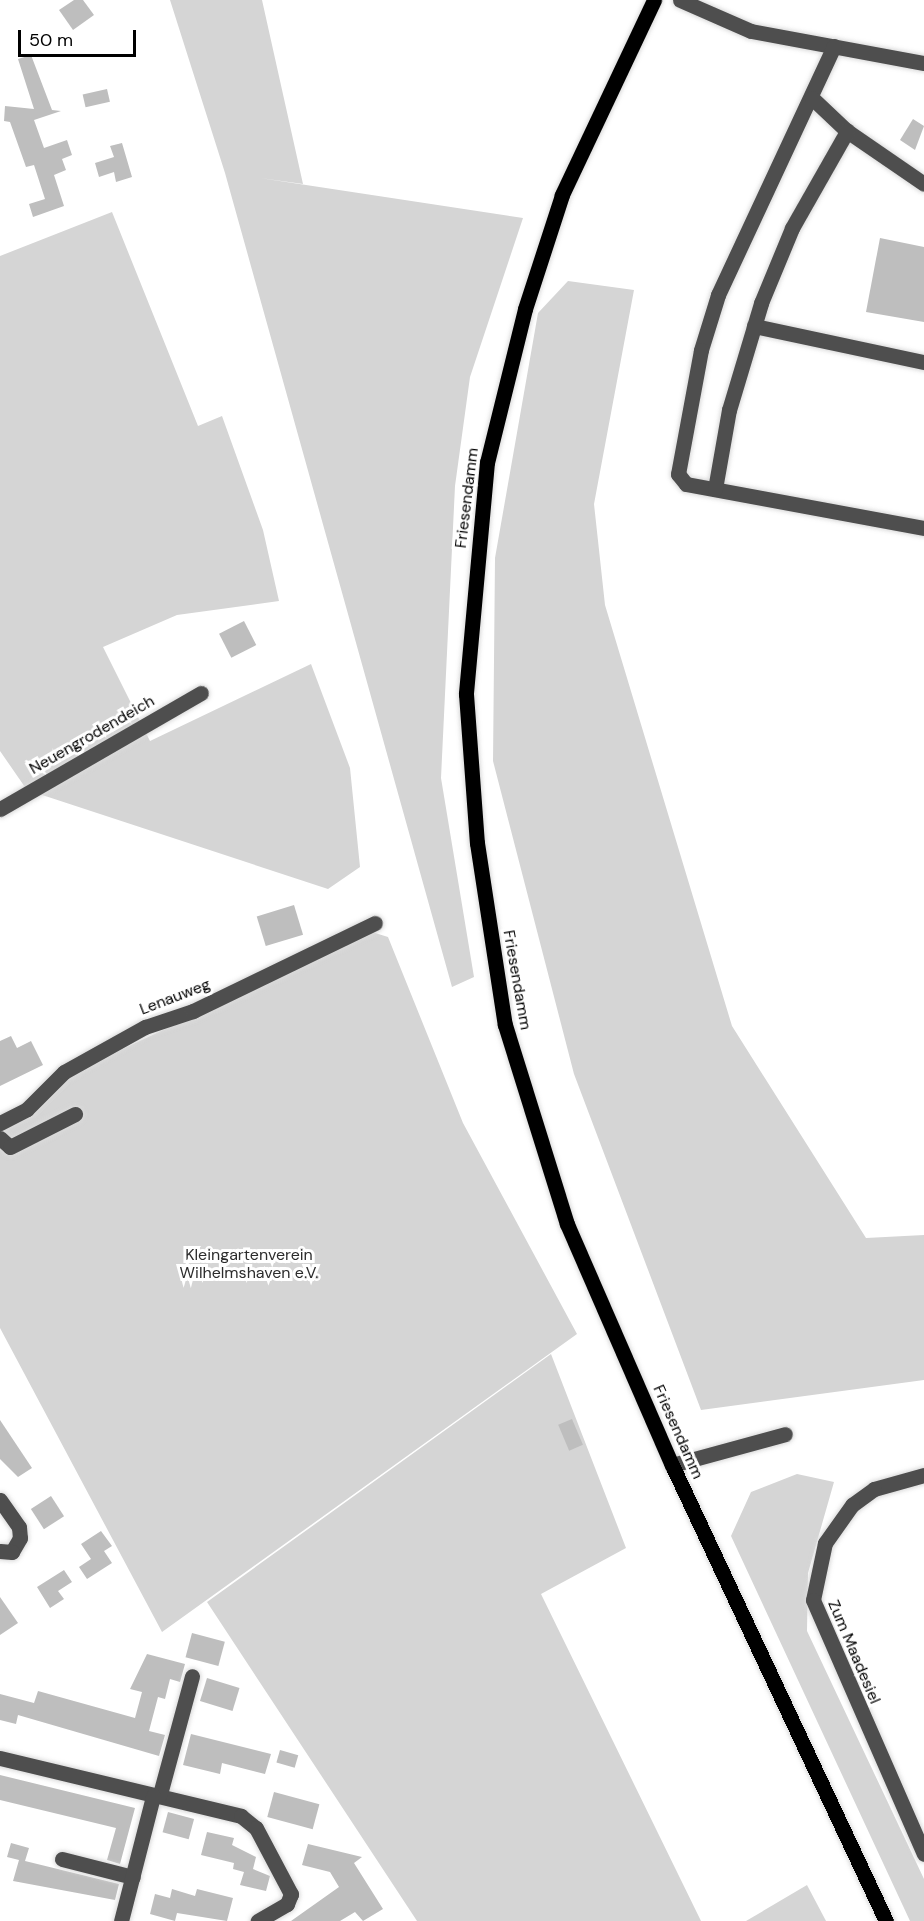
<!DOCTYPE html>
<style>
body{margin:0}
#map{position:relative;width:924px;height:1921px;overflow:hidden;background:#fff;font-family:"DM Sans",sans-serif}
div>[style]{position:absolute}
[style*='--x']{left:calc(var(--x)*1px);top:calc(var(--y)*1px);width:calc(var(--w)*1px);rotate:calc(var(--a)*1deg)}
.green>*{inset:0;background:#d5d5d5}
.building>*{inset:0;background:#bebebe;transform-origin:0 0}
.roads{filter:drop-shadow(0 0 2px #dbdbdb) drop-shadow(0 0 2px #dbdbdb)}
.minor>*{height:15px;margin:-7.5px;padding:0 7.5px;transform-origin:7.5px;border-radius:7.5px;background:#4e4e4e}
.major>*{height:15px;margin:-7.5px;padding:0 7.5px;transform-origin:7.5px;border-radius:7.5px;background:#000}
span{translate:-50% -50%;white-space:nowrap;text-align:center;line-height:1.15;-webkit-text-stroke:6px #fff;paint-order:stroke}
.street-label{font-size:16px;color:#000}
.park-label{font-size:16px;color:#2c2c2c}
.scale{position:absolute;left:18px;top:30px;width:118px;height:27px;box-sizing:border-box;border:3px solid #000;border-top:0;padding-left:8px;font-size:18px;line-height:21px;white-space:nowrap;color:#000;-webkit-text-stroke:4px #fff;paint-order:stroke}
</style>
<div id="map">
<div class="green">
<i style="clip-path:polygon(170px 0,262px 0,303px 184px,260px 178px,523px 218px,470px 377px,455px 486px,441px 778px,474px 977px,452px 987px,225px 173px)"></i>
<i style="clip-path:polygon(112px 212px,198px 426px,222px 416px,263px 530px,279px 601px,177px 615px,103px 647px,150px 741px,311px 664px,350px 768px,360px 867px,328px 889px,27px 790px,0 751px,0 256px)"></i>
<i style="clip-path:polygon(568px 281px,634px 290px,594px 504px,605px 605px,732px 1026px,866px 1238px,924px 1235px,924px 1380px,701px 1410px,574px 1074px,493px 761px,495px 558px,538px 313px)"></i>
<i style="clip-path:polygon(372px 932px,388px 937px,463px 1123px,577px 1334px,162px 1632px,0 1328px,0 1131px,80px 1069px)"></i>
<i style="clip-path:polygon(551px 1354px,626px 1548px,541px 1594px,701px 1921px,417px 1921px,207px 1602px)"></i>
<i style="clip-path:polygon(797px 1474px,834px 1482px,808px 1573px,807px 1631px,924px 1879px,924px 1921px,910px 1921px,731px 1536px,751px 1492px)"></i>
<i style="clip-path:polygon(807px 1885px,826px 1921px,746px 1921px)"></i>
</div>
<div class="building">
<i style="clip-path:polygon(74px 0,83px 0,94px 15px,73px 30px,59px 10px)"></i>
<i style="clip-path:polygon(31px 55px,52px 110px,61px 111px,34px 120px,44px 148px,67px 140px,72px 155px,62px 159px,66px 170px,54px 175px,64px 206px,33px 217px,29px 204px,45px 199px,34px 165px,26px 167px,10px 122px,4px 121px,5px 106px,34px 109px,18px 59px)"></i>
<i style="left:107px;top:89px;width:13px;height:25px;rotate:77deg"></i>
<i style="clip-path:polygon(913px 119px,924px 126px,915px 150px,900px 140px)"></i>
<i style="clip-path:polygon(122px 143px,132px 177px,116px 182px,114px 172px,99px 177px,95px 163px,114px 157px,110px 146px)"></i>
<i style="clip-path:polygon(880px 238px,924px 247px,924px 322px,866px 312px)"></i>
<i style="left:244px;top:621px;width:27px;height:28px;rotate:63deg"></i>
<i style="left:294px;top:905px;width:31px;height:39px;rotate:73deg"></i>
<i style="clip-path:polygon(11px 1036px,17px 1048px,31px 1041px,43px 1065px,0 1086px,0 1041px)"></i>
<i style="left:572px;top:1419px;width:28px;height:15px;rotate:67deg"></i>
<i style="clip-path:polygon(0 1420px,32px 1468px,18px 1477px,0 1459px)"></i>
<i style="left:51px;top:1496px;width:24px;height:24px;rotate:57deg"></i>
<i style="clip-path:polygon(101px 1531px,112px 1546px,104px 1551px,112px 1563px,87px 1579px,79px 1567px,91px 1559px,81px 1544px)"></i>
<i style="clip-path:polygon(64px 1570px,72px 1582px,58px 1591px,64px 1599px,50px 1608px,37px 1587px)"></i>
<i style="clip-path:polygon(0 1597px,18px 1623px,0 1635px)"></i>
<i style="left:192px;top:1633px;width:34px;height:25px;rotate:15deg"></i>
<i style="clip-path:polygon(147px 1654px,185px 1664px,180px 1682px,170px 1679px,165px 1699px,158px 1697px,149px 1731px,165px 1735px,159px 1756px,18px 1715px,16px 1724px,0 1720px,0 1694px,34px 1703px,38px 1691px,135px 1718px,142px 1692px,130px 1689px)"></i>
<i style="left:207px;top:1678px;width:34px;height:24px;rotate:17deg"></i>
<i style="clip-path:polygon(191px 1734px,271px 1754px,265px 1774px,222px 1763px,220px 1774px,183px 1765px)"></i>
<i style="left:280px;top:1750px;width:19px;height:13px;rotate:16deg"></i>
<i style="clip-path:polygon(0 1775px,135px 1808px,120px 1864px,107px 1860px,116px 1828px,0 1800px)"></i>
<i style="left:274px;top:1792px;width:47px;height:26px;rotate:15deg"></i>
<i style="left:168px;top:1812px;width:27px;height:21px;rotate:15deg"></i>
<i style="clip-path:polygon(207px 1832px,234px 1838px,232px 1845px,256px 1857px,253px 1869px,270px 1876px,266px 1891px,240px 1885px,244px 1872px,233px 1869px,234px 1863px,201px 1855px)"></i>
<i style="clip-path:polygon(11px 1843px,29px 1848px,25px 1861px,119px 1884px,115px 1900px,13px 1881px,19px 1860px,7px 1857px)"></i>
<i style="clip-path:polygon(308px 1844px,362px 1857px,354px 1863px,383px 1909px,363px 1921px,355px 1912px,340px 1921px,291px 1921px,339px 1887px,330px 1872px,302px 1865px)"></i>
<i style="clip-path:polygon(172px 1889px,195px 1896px,197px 1889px,233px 1898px,227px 1921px,177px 1913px,175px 1921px,150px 1914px,155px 1894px,170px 1898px)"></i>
</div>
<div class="roads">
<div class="minor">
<i style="--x:680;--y:0;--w:77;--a:23.6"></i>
<i style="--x:751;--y:31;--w:176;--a:10.5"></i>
<i style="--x:834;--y:46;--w:275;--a:115"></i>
<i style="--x:718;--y:295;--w:58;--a:107.2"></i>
<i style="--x:701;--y:350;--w:126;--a:100.5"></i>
<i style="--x:678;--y:474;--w:13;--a:51"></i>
<i style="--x:686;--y:484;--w:242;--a:10.5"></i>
<i style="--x:812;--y:98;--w:48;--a:43.3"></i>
<i style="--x:847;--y:131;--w:93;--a:34.5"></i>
<i style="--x:754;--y:326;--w:174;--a:12"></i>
<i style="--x:715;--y:489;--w:80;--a:-80"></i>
<i style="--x:729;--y:410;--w:112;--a:-73.3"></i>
<i style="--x:761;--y:303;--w:81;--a:-67.5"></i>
<i style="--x:792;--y:228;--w:112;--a:-60.4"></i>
<i style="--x:0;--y:809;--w:232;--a:-30"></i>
<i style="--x:0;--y:1123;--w:30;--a:-27"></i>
<i style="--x:27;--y:1109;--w:52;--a:-45"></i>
<i style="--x:64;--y:1072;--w:93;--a:-29.1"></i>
<i style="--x:145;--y:1027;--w:51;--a:-18.4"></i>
<i style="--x:193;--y:1011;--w:202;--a:-25.8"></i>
<i style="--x:0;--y:1138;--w:13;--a:42"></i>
<i style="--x:10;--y:1147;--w:73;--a:-26.9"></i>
<i style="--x:672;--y:1465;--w:117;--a:-15.3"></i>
<i style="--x:924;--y:1475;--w:52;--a:164.4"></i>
<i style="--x:874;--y:1489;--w:27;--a:144"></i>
<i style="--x:852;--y:1505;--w:47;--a:125.4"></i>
<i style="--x:825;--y:1543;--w:58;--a:101.9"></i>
<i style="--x:813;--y:1600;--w:277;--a:66.4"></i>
<i style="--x:0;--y:1500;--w:33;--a:55"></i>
<i style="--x:19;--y:1527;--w:11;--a:85"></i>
<i style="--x:20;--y:1538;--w:16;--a:120"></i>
<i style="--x:12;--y:1552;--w:12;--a:-175"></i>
<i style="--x:0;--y:1758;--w:248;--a:13.5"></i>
<i style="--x:241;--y:1816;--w:19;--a:39"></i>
<i style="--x:256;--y:1828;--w:75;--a:62.1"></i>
<i style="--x:291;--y:1894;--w:11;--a:112"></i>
<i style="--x:287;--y:1904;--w:34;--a:150"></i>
<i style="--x:160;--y:1794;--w:122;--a:-74.8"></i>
<i style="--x:62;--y:1859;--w:73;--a:14.2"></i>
<i style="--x:121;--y:1921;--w:129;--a:-75.6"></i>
</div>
<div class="major">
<i style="--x:654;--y:0;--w:216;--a:115.3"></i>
<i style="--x:562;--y:195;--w:120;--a:108"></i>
<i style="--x:525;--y:309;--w:158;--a:103.9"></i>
<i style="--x:487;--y:462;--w:233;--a:95.2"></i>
<i style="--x:466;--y:694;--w:149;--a:85.8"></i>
<i style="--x:477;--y:843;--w:184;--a:81.3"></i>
<i style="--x:505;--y:1025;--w:208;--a:72.7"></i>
<i style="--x:567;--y:1224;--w:263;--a:66.5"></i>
<i style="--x:672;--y:1465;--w:504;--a:64.86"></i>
</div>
</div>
<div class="street-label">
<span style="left:467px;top:498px;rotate:-83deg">Friesendamm</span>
<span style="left:92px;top:735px;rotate:-30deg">Neuengrodendeich</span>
<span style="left:517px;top:980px;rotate:80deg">Friesendamm</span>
<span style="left:175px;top:997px;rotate:-21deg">Lenauweg</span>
<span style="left:678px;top:1432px;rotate:66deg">Friesendamm</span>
<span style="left:854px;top:1652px;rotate:67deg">Zum Maadesiel</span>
</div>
<div class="park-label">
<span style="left:249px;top:1264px">Kleingartenverein<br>Wilhelmshaven e.V.</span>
</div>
<div class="scale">50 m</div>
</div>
